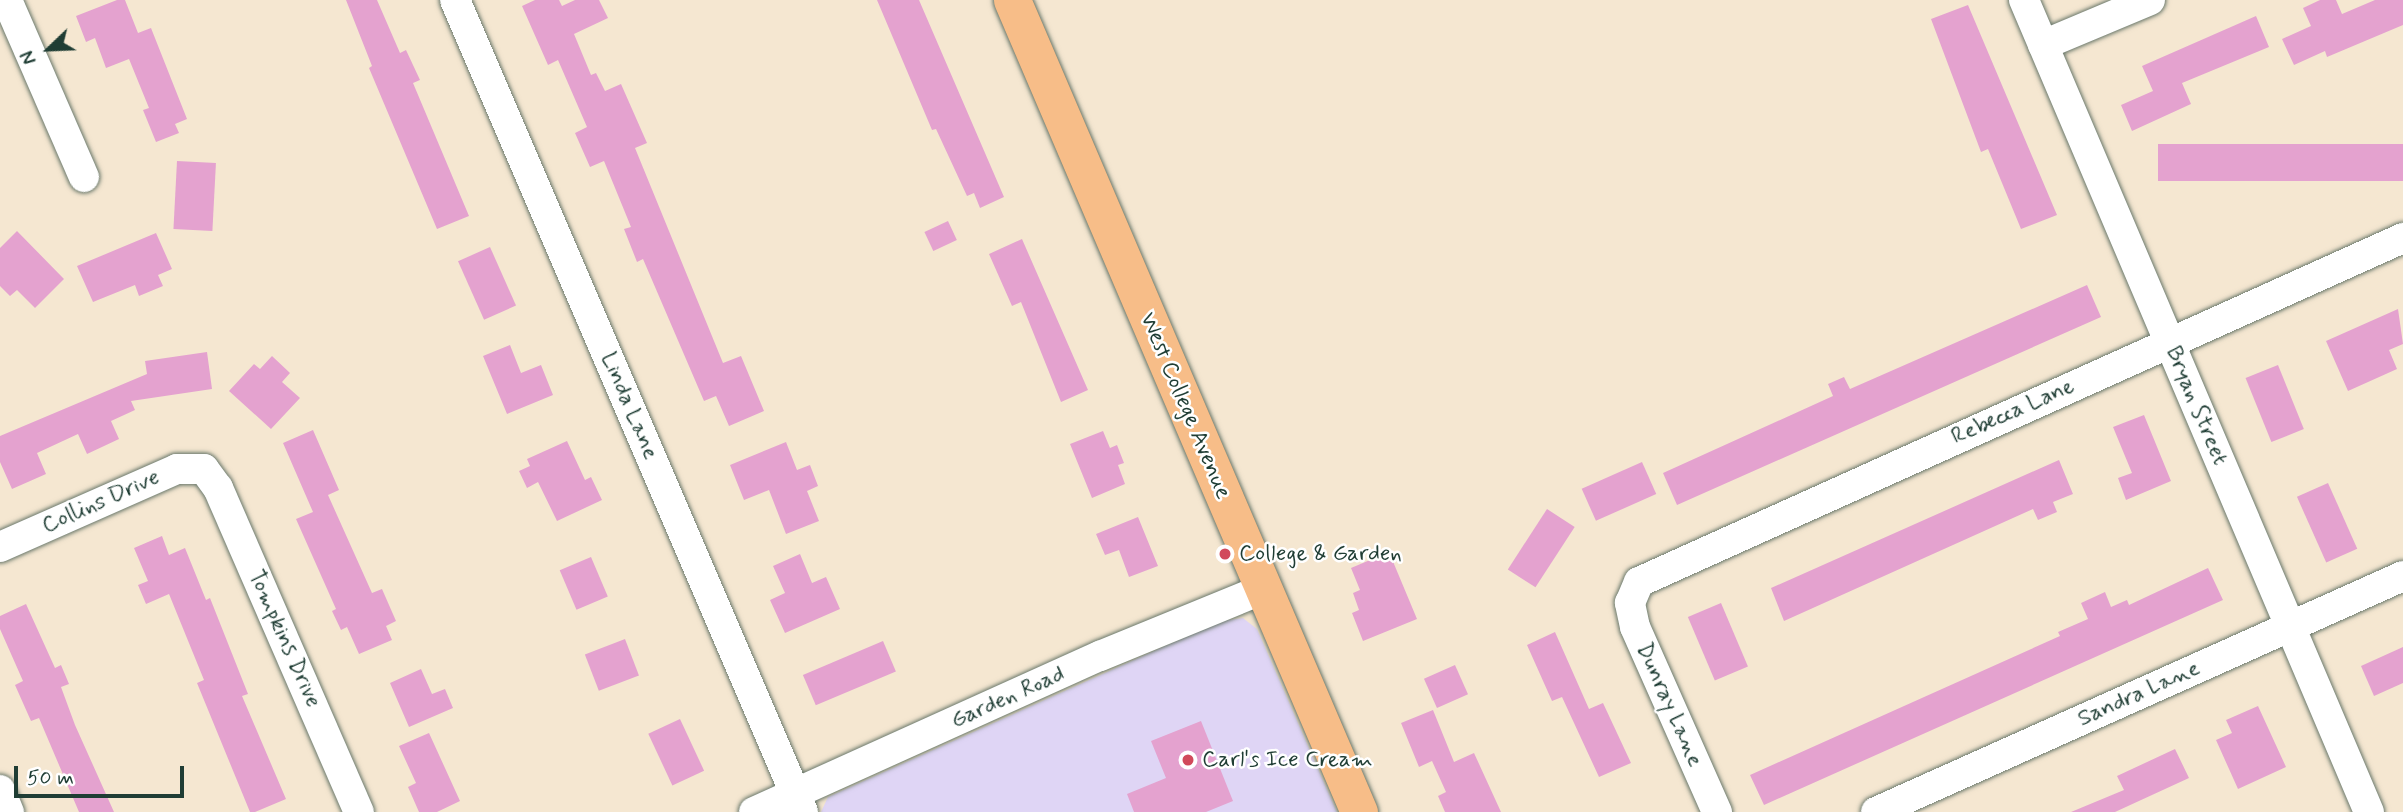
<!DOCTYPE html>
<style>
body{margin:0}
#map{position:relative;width:2403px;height:812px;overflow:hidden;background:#f5e7d1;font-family:Mynerve,sans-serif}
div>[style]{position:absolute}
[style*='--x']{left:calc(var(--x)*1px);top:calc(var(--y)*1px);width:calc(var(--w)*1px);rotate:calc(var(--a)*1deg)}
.built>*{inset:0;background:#dfd5f5}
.building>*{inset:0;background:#e4a2cf;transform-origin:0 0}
.roads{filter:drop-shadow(0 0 2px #6a786b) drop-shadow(0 0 2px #6a786b)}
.minor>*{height:30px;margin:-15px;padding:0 15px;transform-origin:15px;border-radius:15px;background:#fff}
.major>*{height:37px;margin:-18.5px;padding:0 18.5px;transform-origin:18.5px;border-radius:18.5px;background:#f7bd88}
.dots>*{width:19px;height:19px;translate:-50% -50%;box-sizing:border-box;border:4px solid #fff;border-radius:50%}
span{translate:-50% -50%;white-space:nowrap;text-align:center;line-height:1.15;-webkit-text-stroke:5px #fff;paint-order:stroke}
.street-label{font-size:23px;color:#1f3d34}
.poi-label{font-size:23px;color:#1f3d34}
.left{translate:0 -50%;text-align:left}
.north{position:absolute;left:14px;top:14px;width:70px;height:70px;-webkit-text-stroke:5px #fff;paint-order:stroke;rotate:247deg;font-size:19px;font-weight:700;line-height:28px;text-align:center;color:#1f3d34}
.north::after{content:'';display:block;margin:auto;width:24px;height:32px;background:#1f3d34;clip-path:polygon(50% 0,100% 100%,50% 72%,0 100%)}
.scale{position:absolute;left:14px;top:766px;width:170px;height:32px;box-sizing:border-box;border:4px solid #1f3d34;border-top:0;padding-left:9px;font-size:21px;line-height:24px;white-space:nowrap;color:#1f3d34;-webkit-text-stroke:5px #fff;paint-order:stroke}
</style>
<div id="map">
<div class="built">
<i style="clip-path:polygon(1243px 618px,1257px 629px,1337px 812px,821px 812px,828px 797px,1221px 621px)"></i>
</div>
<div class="building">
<i style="clip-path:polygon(117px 0,125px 0,138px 33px,151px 28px,187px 119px,175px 124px,179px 133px,156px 142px,143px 110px,149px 108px,129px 59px,106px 68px,95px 38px,86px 42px,76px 16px)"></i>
<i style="clip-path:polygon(346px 0,377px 0,400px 53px,406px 50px,420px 80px,413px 83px,469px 216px,437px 229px,369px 68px,372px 66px)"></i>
<i style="clip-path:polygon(535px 0,559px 0,562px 6px,575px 0,599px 0,608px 18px,574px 34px,591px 75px,596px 73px,605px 91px,621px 84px,647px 143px,635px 148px,723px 363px,741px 356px,764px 411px,729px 426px,716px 396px,704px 401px,643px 259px,637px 262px,624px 229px,631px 227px,604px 161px,590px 167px,575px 133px,587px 127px,558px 60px,548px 65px,522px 6px)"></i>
<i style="clip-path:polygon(877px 0,919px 0,1004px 197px,980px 208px,974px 193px,967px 196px,936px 129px,932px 130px)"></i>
<i style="clip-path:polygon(2320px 0,2336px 0,2342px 14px,2375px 0,2403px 0,2403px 25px,2327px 57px,2325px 51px,2294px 65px,2282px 39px,2311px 26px,2303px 8px)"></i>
<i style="clip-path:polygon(1968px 5px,2057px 215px,2021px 229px,1988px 149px,1981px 152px,1931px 19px)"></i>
<i style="clip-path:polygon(2256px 16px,2269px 47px,2182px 83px,2191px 104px,2132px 131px,2121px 105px,2153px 91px,2142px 66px)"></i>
<i style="left:2403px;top:144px;width:37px;height:245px;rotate:90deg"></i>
<i style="left:177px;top:161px;width:39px;height:68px;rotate:3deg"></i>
<i style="left:948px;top:221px;width:21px;height:26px;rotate:65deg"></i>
<i style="clip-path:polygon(17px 231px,64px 279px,35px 308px,17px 290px,10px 296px,0 286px,0 248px)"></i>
<i style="clip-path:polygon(156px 233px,172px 269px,158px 275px,163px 286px,139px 296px,135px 285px,93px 302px,77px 266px)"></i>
<i style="clip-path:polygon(1022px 239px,1088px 390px,1061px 402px,1021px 302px,1012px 306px,989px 254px)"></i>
<i style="left:490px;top:247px;width:64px;height:35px;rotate:66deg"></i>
<i style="clip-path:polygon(2087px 285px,2101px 317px,1677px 505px,1663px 473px,1833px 396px,1828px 384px,1844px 377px,1850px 389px)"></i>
<i style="clip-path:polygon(2398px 309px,2403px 344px,2389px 350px,2397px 369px,2348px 391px,2326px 341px)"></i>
<i style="clip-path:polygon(510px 345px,521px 373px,541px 365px,553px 395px,507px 414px,483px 356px)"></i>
<i style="clip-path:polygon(207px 352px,212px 389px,131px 401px,135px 410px,111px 421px,119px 439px,87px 454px,78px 434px,37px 453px,46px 474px,12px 489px,0 462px,0 436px,147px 374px,145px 361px)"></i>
<i style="clip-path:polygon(272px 356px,290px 373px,282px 382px,300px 398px,271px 429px,229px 391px,254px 364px,260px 369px)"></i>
<i style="left:2278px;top:365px;width:69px;height:35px;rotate:68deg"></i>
<i style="clip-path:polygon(2144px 415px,2171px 481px,2126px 500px,2118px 478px,2132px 473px,2113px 427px)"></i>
<i style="clip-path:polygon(313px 430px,339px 490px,328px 495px,372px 593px,382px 589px,396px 621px,386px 626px,392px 640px,359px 654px,347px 627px,341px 630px,332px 611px,336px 609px,296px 519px,313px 512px,283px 443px)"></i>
<i style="clip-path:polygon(1103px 431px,1110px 448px,1117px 445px,1124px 463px,1118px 465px,1125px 484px,1092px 498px,1070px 444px)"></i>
<i style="clip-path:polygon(567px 441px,585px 480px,591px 477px,602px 500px,557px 521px,538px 482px,527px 488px,519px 471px,530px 466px,527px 459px)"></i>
<i style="clip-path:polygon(786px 442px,797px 470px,810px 465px,818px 486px,807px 491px,819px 521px,786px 534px,769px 490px,744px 500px,730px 465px)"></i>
<i style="clip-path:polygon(2059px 460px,2073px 494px,2053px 502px,2057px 512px,2038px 520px,2033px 509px,1784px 621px,1771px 588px)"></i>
<i style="left:1642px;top:462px;width:35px;height:66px;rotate:66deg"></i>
<i style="left:2328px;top:483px;width:72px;height:34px;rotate:66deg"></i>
<i style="left:1547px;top:509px;width:33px;height:72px;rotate:33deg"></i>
<i style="clip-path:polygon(1138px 517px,1158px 566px,1129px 577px,1119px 550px,1105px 555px,1096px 534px)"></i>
<i style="clip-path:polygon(162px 536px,169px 555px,185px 548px,206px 600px,210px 598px,248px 694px,242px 696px,286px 799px,255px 812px,250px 812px,197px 683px,204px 680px,169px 594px,146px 604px,138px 585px,148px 581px,134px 548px)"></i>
<i style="clip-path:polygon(1389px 552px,1417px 619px,1363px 641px,1352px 613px,1359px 610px,1353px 593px,1360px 590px,1351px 568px)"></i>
<i style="clip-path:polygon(800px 554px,812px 583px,826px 577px,840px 609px,785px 633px,770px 600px,785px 593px,773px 566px)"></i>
<i style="left:591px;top:557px;width:43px;height:34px;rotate:67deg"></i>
<i style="clip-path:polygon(2208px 568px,2223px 600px,1764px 805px,1750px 775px,2060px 636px,2058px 632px,2088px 619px,2081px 603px,2105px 592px,2111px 607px,2127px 600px,2129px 605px)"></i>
<i style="left:1721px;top:603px;width:69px;height:36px;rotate:67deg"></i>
<i style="clip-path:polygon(26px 604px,55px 668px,61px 665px,69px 684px,61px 687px,75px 725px,114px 812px,79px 812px,39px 718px,31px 721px,15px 685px,23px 681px,0 629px,0 616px)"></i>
<i style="clip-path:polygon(1555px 632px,1589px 709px,1603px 703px,1631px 763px,1599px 777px,1562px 697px,1552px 701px,1527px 645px)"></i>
<i style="left:625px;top:639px;width:39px;height:43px;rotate:69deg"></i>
<i style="left:883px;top:641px;width:33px;height:87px;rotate:67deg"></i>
<i style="clip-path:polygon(2403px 647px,2403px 683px,2374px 696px,2361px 666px)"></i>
<i style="left:1455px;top:665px;width:32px;height:34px;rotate:66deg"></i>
<i style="clip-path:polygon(421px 669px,432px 694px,445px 689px,453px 708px,409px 727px,390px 683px)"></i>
<i style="clip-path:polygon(2258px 706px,2286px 767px,2238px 789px,2216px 740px,2232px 733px,2226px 720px)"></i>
<i style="clip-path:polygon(1433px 710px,1454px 762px,1474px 753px,1501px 812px,1445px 812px,1438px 796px,1446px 792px,1432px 761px,1419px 767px,1401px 723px)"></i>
<i style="left:680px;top:719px;width:57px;height:35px;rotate:65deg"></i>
<i style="clip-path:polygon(1201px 721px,1233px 801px,1206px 812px,1134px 812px,1127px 794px,1166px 778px,1151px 741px)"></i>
<i style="clip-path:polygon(429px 733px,460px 801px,437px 812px,419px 812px,408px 787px,416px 783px,399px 746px)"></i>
<i style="clip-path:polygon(2175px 749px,2189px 778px,2115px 812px,2071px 812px,2124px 790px,2117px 776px)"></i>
</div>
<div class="roads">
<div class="minor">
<i style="--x:7;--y:0;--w:193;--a:66.5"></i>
<i style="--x:455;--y:0;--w:883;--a:66.8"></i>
<i style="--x:2024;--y:0;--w:882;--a:66.98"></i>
<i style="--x:2043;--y:45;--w:116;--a:-22.8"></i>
<i style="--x:0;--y:547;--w:193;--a:-23.8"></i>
<i style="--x:177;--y:469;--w:27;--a:0"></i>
<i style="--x:204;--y:469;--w:24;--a:54"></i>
<i style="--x:218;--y:488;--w:353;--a:66.5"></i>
<i style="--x:0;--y:790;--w:24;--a:68"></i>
<i style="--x:754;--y:812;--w:380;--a:-24.3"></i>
<i style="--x:1100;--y:656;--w:176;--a:-22.3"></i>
<i style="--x:1717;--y:812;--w:202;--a:-113.9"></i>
<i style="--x:1635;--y:627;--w:25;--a:-102"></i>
<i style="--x:1630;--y:603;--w:23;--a:-67"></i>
<i style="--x:1639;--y:582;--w:838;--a:-24.24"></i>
<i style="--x:1876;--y:812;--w:577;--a:-24.12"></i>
</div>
<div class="major">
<i style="--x:1012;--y:0;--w:883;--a:66.86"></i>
</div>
</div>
<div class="dots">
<i style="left:1225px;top:554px;background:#d1495b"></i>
<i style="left:1188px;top:760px;background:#d1495b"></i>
</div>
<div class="street-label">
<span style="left:629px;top:406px;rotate:67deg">Linda Lane</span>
<span style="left:1185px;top:406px;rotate:67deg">West College Avenue</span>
<span style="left:2196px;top:406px;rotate:67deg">Bryan Street</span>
<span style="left:2013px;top:412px;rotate:-24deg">Rebecca Lane</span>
<span style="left:101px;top:502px;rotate:-24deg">Collins Drive</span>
<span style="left:284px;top:639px;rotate:66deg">Tompkins Drive</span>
<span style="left:2139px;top:694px;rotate:-24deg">Sandra Lane</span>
<span style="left:1008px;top:698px;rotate:-24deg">Garden Road</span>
<span style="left:1669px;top:705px;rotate:66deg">Dunray Lane</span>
</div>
<div class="poi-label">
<span class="left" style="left:1239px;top:554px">College &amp; Garden</span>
<span class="left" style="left:1202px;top:760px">Carl's Ice Cream</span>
</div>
<div class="north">N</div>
<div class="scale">50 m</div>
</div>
